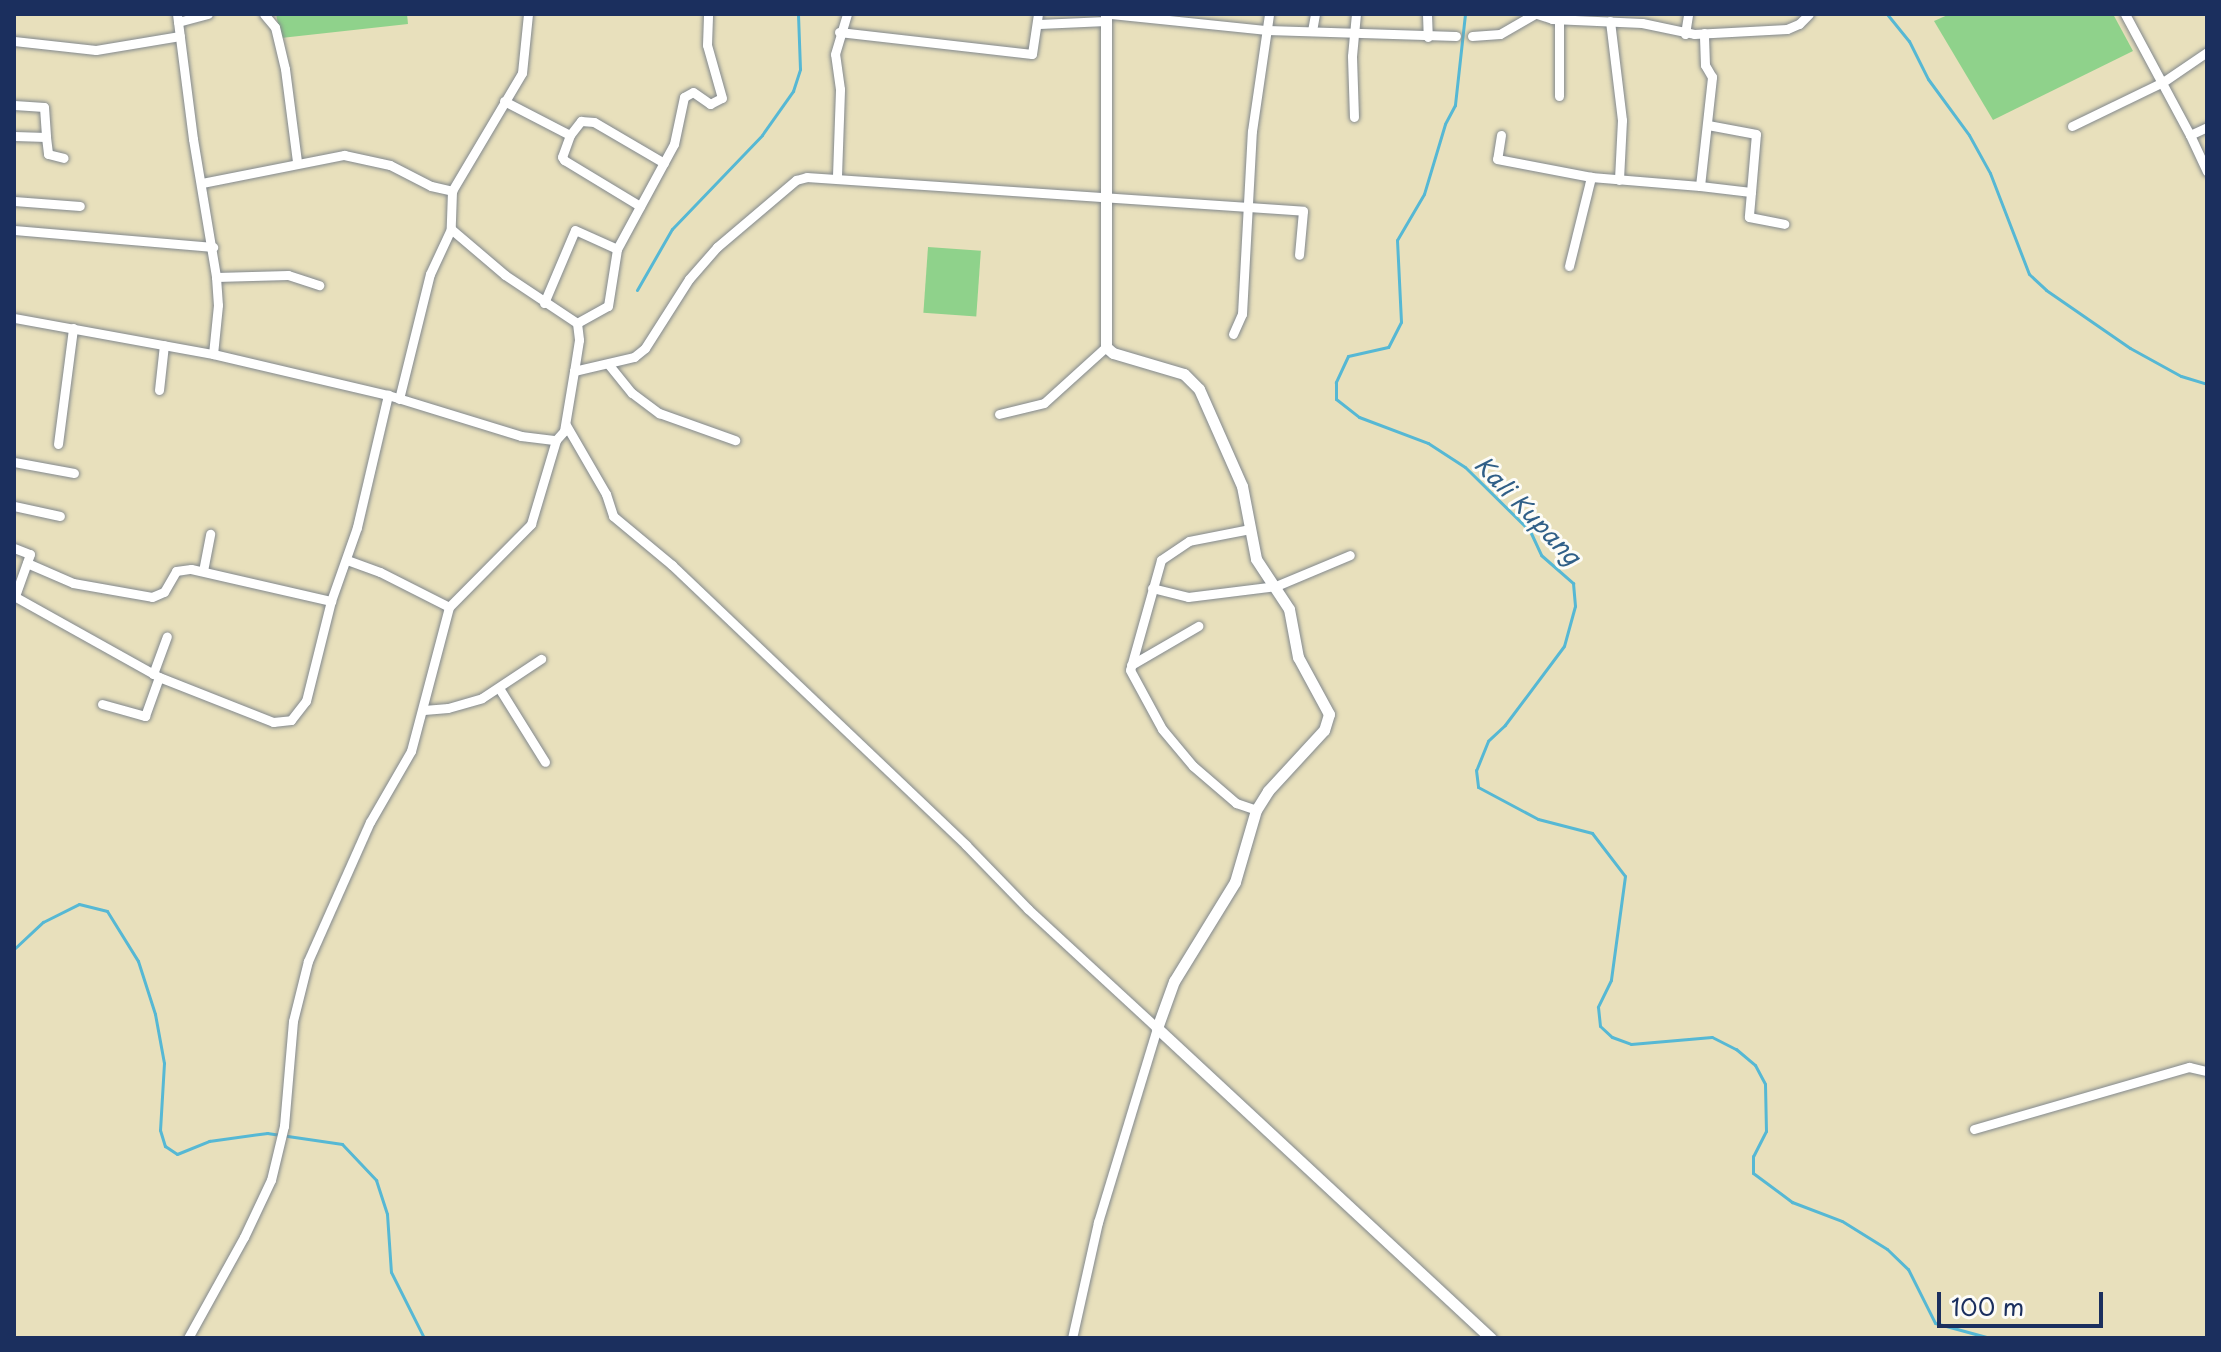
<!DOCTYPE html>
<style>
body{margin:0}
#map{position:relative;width:2221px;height:1352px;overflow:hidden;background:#e8e0bc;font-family:"Playpen Sans",sans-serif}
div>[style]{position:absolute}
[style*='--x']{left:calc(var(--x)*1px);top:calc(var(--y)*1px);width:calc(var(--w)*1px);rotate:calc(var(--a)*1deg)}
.green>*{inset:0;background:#8fd28b;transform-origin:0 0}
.stream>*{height:3px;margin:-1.5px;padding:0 1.5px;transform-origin:1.5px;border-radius:1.5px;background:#56b8d4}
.roads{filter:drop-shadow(0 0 2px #82888d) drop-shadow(0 0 2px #82888d)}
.minor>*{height:9px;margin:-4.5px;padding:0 4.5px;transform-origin:4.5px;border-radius:4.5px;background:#fff}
.tertiary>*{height:11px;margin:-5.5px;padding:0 5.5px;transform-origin:5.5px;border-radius:5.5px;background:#fff}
span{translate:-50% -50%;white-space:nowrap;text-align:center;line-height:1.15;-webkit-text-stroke:6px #fdfcf7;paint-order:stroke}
.water-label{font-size:24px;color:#305f87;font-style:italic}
.frame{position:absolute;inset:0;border:16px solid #1b2f5e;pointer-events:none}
.scale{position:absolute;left:1937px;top:1292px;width:166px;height:36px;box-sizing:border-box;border:4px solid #1b2f5e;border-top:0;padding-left:10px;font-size:24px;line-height:28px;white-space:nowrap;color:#1b2f5e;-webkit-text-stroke:6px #fdfcf7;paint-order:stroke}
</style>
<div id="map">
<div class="green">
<i style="clip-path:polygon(276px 14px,407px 14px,408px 24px,281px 38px)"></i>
<i style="clip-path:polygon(1950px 14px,2113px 14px,2133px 51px,1993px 120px,1934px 21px)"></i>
<i style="left:928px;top:247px;width:53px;height:66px;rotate:4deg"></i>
</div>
<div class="stream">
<i style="--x:1465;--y:14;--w:92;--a:96.3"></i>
<i style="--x:1455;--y:105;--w:21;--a:118"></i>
<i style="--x:1445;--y:124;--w:73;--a:106.7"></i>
<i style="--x:1424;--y:194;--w:53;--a:120.4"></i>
<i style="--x:1397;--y:240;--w:82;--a:87.2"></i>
<i style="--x:1401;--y:322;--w:28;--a:117"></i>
<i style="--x:1388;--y:347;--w:41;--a:167.3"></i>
<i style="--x:1348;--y:356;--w:29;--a:115"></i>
<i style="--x:1336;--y:382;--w:17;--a:90"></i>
<i style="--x:1336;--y:399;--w:29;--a:38"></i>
<i style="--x:1359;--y:417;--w:74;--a:20.6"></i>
<i style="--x:1428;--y:443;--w:44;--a:33"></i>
<i style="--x:1465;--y:467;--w:91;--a:44.6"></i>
<i style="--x:1530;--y:531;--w:26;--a:65"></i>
<i style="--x:1541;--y:555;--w:43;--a:41.2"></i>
<i style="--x:1573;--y:583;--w:23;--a:85"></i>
<i style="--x:1575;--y:606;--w:41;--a:105.4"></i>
<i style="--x:1564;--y:646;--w:99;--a:126.8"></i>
<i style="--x:1505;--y:725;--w:23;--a:137"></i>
<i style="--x:1488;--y:741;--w:31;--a:112"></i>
<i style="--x:1476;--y:770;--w:17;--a:83"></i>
<i style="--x:1478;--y:787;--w:68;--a:28.1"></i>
<i style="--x:1538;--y:819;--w:56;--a:14.5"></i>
<i style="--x:1592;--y:833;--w:54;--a:52.5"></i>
<i style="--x:1625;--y:876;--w:105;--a:97.7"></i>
<i style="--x:1611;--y:980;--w:30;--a:116"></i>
<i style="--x:1598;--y:1007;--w:19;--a:84"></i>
<i style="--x:1600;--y:1026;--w:16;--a:43"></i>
<i style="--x:1612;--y:1037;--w:20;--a:20"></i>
<i style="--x:1631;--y:1044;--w:81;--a:-4.9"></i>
<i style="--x:1712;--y:1037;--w:27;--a:27"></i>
<i style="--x:1736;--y:1049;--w:25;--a:40"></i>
<i style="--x:1755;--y:1065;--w:21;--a:62"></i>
<i style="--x:1765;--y:1084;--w:47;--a:88.8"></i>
<i style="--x:1766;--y:1131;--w:28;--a:117"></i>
<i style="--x:1753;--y:1156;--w:17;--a:90"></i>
<i style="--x:1753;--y:1173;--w:49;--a:36.6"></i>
<i style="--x:1792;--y:1202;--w:53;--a:20.8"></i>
<i style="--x:1842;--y:1221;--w:53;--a:31.9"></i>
<i style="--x:1887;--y:1249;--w:29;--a:44"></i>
<i style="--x:1908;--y:1269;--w:60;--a:63.4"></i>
<i style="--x:1935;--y:1323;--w:57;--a:15.3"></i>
<i style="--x:1887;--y:14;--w:35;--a:51"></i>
<i style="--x:1909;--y:41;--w:42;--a:63.4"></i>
<i style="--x:1928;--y:79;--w:69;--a:53.8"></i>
<i style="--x:1969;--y:135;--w:43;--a:61.1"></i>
<i style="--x:1990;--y:173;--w:108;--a:68.9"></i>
<i style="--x:2029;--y:274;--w:23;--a:43"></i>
<i style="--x:2046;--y:290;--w:102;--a:34.6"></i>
<i style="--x:2130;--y:348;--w:58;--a:28.8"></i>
<i style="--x:2181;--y:376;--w:27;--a:17"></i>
<i style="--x:637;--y:290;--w:70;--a:-60.2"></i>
<i style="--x:672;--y:229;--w:130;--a:-46.2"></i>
<i style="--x:762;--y:135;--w:54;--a:-54.8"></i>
<i style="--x:793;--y:91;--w:23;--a:-72"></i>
<i style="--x:800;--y:69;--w:55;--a:-92.1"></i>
<i style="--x:14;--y:949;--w:40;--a:-43"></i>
<i style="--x:43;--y:922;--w:40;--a:-26.6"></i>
<i style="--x:79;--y:904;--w:29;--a:14"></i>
<i style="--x:107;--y:911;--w:59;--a:58.2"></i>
<i style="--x:138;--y:961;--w:56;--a:72.2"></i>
<i style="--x:155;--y:1014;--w:50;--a:79.6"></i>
<i style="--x:164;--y:1063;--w:67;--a:93.4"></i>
<i style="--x:160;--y:1130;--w:17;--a:73"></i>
<i style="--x:165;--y:1146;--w:14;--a:34"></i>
<i style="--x:177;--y:1154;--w:35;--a:-22"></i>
<i style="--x:209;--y:1141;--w:59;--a:-7.9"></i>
<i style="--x:267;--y:1133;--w:76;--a:8.3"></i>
<i style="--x:342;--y:1144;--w:50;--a:46.6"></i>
<i style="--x:376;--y:1180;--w:36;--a:72"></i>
<i style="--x:387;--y:1214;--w:58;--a:86.1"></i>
<i style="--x:391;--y:1272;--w:74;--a:63.4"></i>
</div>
<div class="roads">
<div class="minor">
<i style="--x:177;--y:14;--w:126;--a:82.7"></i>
<i style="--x:193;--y:139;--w:140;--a:80.5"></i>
<i style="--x:216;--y:277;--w:28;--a:86"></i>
<i style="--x:218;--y:305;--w:49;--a:95.8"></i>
<i style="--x:264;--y:14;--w:17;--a:50"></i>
<i style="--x:275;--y:27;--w:43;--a:76.6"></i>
<i style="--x:285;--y:69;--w:94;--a:82.6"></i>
<i style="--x:528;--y:14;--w:59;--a:95.8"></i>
<i style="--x:522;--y:73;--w:137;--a:120.7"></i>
<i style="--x:452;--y:191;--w:38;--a:92"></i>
<i style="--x:451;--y:229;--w:71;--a:40.4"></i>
<i style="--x:505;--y:275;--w:87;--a:33.7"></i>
<i style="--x:577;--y:323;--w:17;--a:83"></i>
<i style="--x:579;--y:340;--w:31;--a:99"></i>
<i style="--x:1111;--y:14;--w:157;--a:5.9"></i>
<i style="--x:1267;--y:30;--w:189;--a:1.8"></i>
<i style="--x:1427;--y:14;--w:23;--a:88"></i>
<i style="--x:1537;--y:14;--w:16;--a:18"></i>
<i style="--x:1552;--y:19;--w:90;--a:2.5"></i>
<i style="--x:1642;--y:23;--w:53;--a:11.9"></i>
<i style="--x:1694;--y:34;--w:93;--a:-3.1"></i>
<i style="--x:1787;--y:29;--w:13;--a:-23"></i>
<i style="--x:1799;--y:24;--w:14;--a:-45"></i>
<i style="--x:2125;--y:14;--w:137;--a:61.8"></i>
<i style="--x:2190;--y:135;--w:19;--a:-25"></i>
<i style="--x:1610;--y:21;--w:100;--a:83.1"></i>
<i style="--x:1622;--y:120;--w:60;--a:92.9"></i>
<i style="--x:178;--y:22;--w:31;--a:-15"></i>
<i style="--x:1039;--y:24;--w:67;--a:-2.6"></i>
<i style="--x:1312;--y:31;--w:17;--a:-80"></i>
<i style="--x:839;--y:32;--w:194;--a:6.5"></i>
<i style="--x:1032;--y:54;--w:40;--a:-81.5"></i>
<i style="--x:1685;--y:34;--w:20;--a:-81"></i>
<i style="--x:1472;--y:36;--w:28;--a:-4"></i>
<i style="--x:1500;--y:34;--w:39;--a:-30"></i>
<i style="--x:14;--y:41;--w:82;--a:6.3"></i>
<i style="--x:96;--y:50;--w:85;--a:-9.5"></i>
<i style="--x:1559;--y:96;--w:77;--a:-90"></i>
<i style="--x:504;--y:101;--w:74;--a:27.3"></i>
<i style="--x:570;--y:135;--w:23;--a:110"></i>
<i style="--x:562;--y:157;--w:4;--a:56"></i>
<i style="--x:564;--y:160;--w:89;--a:31.2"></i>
<i style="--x:14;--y:105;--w:30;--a:4"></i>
<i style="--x:44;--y:107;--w:30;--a:86"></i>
<i style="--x:1354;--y:117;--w:61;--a:-91.9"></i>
<i style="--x:1352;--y:56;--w:42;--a:-84.6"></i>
<i style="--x:2072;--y:126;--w:101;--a:-25.8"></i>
<i style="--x:2163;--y:82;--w:53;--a:-34.3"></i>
<i style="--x:570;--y:135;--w:18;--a:-52"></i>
<i style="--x:581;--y:121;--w:13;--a:4"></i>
<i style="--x:594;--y:122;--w:81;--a:30.4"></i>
<i style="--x:1501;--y:135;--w:24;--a:99"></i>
<i style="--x:1497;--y:159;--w:96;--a:10.8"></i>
<i style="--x:1591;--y:177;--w:109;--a:4.7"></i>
<i style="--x:1700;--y:186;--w:110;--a:-83.7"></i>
<i style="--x:1712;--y:77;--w:14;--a:-120"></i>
<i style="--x:1705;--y:65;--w:32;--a:-92"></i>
<i style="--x:2190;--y:135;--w:40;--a:65"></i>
<i style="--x:14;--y:136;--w:32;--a:2"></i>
<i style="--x:46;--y:137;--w:17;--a:83"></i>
<i style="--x:48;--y:154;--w:16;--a:14"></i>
<i style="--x:837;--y:176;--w:87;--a:-88"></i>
<i style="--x:840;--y:89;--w:35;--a:-98"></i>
<i style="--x:835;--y:54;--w:42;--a:-73.3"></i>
<i style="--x:202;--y:183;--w:145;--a:-11.2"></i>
<i style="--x:344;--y:155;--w:47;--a:12.3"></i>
<i style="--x:390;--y:165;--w:46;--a:27.1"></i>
<i style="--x:431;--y:186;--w:22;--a:13"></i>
<i style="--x:1700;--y:186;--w:51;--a:6.7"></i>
<i style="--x:1751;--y:192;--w:58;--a:-85.1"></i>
<i style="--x:1756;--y:134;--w:49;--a:-169.4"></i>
<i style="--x:1751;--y:192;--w:25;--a:95"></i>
<i style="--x:1749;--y:217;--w:36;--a:11"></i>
<i style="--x:14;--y:201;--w:66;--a:4.3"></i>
<i style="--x:14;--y:230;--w:200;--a:4.9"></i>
<i style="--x:1569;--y:266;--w:92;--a:-76.1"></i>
<i style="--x:216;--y:277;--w:72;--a:-1.6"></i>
<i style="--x:288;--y:275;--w:33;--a:18"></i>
<i style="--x:544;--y:303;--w:79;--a:-67"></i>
<i style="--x:575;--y:230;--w:46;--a:24.3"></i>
<i style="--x:14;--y:318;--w:202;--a:10.3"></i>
<i style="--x:213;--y:354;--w:180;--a:13.2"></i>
<i style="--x:388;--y:395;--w:139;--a:17.1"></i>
<i style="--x:521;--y:436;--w:35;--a:7"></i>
<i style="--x:556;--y:440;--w:12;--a:-48"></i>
<i style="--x:564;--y:431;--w:61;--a:-80.5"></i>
<i style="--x:574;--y:371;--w:62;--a:-13.1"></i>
<i style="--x:634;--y:357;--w:14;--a:-39"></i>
<i style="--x:645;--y:348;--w:82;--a:-57.5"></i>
<i style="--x:689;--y:279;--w:43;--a:-48.8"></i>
<i style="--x:717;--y:247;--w:104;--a:-40.3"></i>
<i style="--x:796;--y:180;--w:11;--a:-15"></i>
<i style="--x:807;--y:177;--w:497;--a:3.9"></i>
<i style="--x:1303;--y:211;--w:44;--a:95.2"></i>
<i style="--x:577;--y:323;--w:35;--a:-29"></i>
<i style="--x:608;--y:306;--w:58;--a:-81"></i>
<i style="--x:617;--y:249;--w:119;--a:-61.5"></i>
<i style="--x:674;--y:144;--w:48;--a:-78"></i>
<i style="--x:684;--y:97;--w:10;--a:-29"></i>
<i style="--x:693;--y:92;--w:21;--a:35"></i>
<i style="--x:710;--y:104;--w:13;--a:-27"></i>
<i style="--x:722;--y:98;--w:55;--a:-105.8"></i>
<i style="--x:707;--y:45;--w:31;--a:-88"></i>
<i style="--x:1233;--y:334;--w:22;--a:-66"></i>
<i style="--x:1242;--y:314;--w:183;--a:-86.9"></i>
<i style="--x:1252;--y:131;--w:118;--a:-81.7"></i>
<i style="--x:609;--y:365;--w:36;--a:51"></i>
<i style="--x:632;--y:393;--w:34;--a:37"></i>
<i style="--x:659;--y:413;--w:81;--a:19.6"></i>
<i style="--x:159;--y:390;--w:45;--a:-83.7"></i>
<i style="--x:399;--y:399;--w:129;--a:-76.1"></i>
<i style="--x:430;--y:274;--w:50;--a:-65"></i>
<i style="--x:999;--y:414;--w:46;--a:-13.7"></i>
<i style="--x:1044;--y:403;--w:84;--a:-42.1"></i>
<i style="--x:566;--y:425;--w:80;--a:59.9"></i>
<i style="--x:606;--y:494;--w:23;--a:72"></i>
<i style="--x:613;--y:516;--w:77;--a:39.7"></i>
<i style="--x:672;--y:565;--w:406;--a:43.6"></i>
<i style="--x:966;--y:845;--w:89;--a:45.9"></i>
<i style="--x:1028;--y:909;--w:176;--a:42.7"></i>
<i style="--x:1157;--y:1028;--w:203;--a:106.9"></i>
<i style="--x:1098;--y:1222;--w:119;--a:102.6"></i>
<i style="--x:58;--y:444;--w:117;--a:-82.6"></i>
<i style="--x:14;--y:462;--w:61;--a:10.4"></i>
<i style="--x:14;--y:506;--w:47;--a:12.3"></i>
<i style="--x:1250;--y:529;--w:62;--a:168.9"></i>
<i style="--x:1189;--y:541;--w:34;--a:146"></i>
<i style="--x:1161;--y:560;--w:114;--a:105.7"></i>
<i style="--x:1130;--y:670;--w:67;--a:61.5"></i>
<i style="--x:1162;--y:729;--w:48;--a:50"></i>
<i style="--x:1193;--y:766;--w:57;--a:40.7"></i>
<i style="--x:1236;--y:803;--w:21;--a:19"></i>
<i style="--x:14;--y:548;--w:17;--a:21"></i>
<i style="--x:30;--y:554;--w:45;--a:109.7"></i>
<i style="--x:347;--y:560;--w:35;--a:20"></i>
<i style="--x:380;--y:572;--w:77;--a:26.9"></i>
<i style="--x:27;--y:563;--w:50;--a:23.5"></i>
<i style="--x:73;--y:583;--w:80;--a:10"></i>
<i style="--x:152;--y:597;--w:13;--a:-23"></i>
<i style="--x:164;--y:592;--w:24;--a:-60"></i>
<i style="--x:176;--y:571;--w:15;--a:-8"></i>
<i style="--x:191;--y:569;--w:144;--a:12.9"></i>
<i style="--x:203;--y:571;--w:38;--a:-79"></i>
<i style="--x:1152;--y:588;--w:37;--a:14"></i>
<i style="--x:1188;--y:597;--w:89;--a:-7.1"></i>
<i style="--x:1276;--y:586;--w:80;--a:-22.7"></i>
<i style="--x:14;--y:596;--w:166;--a:29.2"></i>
<i style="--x:159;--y:677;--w:123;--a:21.5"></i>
<i style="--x:273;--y:722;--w:18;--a:-6"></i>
<i style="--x:291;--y:720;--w:24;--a:-52"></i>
<i style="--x:306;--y:701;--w:103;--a:-76"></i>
<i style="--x:331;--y:601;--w:78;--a:-70.6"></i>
<i style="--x:357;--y:527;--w:136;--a:-76.8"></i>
<i style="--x:1131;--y:665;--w:78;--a:-30.2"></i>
<i style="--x:153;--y:674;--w:40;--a:-69.8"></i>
<i style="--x:499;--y:688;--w:87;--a:58.1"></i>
<i style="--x:102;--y:704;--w:45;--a:15.6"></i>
<i style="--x:145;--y:716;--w:41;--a:-70.3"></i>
<i style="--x:424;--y:710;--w:24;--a:-5"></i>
<i style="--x:448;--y:708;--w:35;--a:-16"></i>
<i style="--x:482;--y:698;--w:71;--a:-33.5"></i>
<i style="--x:1974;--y:1129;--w:224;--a:-16.1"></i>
<i style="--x:2189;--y:1067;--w:18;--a:13"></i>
<i style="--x:188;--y:1338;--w:115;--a:-61"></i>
<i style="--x:244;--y:1237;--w:63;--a:-64.7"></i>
<i style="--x:271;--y:1180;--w:56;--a:-76.5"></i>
<i style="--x:284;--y:1126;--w:105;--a:-85.1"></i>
<i style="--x:293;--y:1021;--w:62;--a:-76"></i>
<i style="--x:308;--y:961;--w:152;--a:-66"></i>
<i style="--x:370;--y:822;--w:82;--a:-60"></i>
<i style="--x:411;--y:751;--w:149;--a:-75.2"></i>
<i style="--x:449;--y:607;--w:117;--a:-45.3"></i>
<i style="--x:531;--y:524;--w:88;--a:-73.4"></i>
</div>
<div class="tertiary">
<i style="--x:1106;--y:14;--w:333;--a:90"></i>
<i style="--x:1106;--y:347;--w:9;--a:41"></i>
<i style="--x:1113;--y:353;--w:74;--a:16.5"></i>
<i style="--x:1184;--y:374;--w:21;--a:45"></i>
<i style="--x:1199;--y:389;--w:106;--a:66.1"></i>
<i style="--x:1242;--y:486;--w:74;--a:79.1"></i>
<i style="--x:1256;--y:559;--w:60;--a:56.6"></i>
<i style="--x:1289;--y:609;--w:49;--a:79.4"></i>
<i style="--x:1298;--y:657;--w:65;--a:61.5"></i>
<i style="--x:1329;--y:714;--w:17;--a:107"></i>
<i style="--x:1324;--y:730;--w:83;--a:132.6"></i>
<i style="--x:1268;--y:791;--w:22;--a:122"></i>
<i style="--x:1256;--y:810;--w:75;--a:106.3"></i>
<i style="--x:1235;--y:882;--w:116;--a:121.6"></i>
<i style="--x:1174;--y:981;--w:50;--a:109.9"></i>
<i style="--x:1157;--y:1028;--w:456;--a:42.9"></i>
</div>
</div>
<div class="water-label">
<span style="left:1528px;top:510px;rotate:46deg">Kali Kupang</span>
</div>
<div class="frame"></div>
<div class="scale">100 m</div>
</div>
